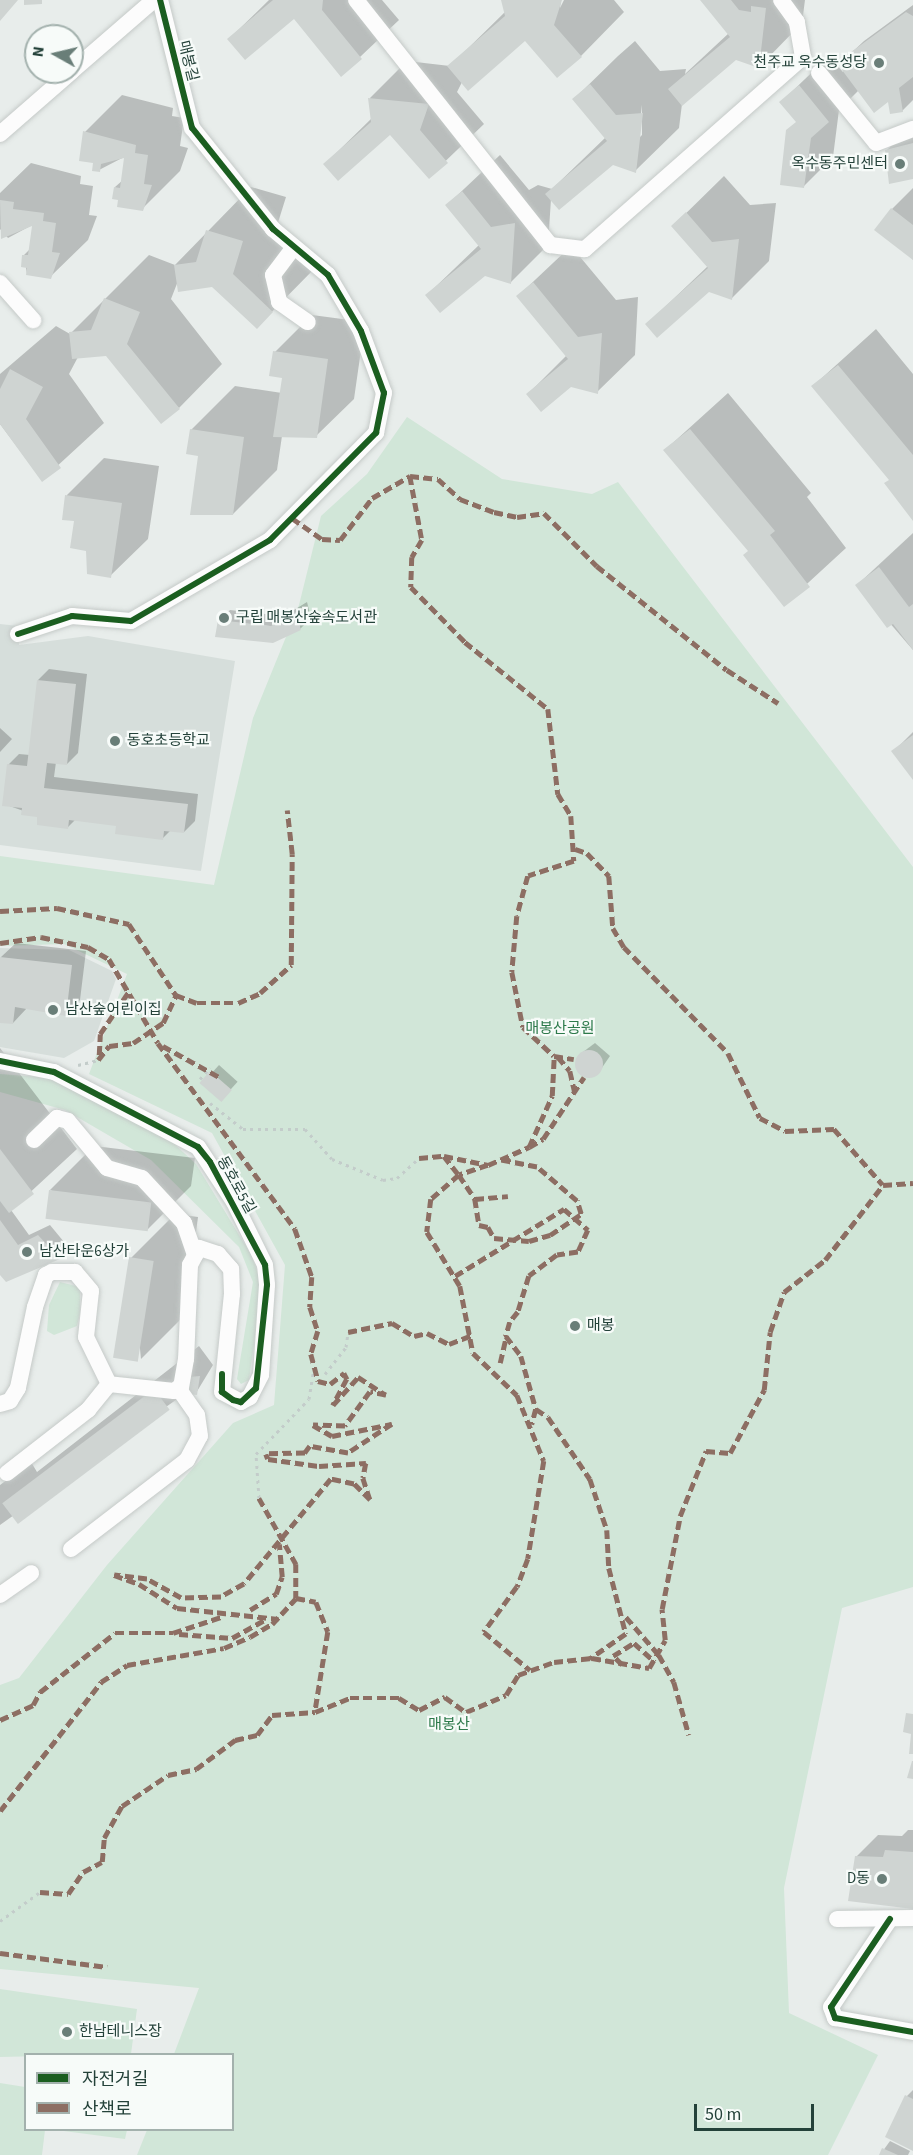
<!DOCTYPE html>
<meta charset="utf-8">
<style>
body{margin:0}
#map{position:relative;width:913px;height:2155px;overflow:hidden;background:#e8edeb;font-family:"Source Sans 3","Noto Sans KR",sans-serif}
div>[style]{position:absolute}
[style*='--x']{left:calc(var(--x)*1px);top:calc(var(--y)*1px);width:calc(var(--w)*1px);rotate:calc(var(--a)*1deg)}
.built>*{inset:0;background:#d6dedb}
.green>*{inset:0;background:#d1e6d8}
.shadow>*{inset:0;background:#0003;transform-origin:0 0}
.building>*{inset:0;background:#cfd4d2;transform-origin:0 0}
.round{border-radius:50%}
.path>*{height:3px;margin-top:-1.5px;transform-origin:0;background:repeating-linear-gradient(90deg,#c3ccca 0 3px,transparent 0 7.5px)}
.roads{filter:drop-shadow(0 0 2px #c5cac8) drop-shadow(0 0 2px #c5cac8)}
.minor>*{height:16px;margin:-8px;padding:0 8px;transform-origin:8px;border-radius:8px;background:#fcfcfc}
.quiet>*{height:4.5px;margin-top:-2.25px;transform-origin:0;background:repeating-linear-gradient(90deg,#8d6e63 0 9px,transparent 0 13.5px)}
.cycleway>*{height:6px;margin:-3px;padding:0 3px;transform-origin:3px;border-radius:3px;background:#1b5e20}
.dots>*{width:16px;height:16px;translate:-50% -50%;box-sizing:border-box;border:3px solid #f7fbf9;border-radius:50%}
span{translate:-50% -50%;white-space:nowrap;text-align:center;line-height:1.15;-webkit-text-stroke:4.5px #f7fbf9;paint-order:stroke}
.street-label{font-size:15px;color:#24423a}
.poi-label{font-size:15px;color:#24423a}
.right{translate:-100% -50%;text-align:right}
.left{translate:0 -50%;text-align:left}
.park-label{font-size:15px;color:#2d7a4b}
.legend{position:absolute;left:24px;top:2053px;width:210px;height:78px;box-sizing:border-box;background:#f7fbf9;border:2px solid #a3b1ad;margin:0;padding:8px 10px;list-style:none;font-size:18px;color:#24423a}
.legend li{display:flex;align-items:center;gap:12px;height:30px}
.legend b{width:30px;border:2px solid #a3b1ad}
.north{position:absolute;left:24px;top:24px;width:60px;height:60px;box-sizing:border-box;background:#f7fbf9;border:2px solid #a3b1ad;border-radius:50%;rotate:278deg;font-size:16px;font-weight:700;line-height:24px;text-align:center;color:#24423a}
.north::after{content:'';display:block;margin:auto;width:21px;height:27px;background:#697e78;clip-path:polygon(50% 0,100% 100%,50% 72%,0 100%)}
.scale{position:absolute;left:694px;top:2104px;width:120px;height:27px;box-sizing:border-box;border:3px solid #24423a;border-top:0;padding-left:8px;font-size:18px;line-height:21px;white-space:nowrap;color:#24423a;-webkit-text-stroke:4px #f7fbf9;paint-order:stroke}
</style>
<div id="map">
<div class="built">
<i style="clip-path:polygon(0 624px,18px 626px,19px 645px,88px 636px,235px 661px,201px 871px,0 845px)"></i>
<i style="clip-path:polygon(0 948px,69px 950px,112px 971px,116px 979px,94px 1041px,64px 1058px,0 1047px)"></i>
</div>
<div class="green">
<i style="clip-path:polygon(407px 417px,502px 479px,592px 494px,618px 482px,913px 867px,913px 1587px,842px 1608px,784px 1888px,789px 2013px,878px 2055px,828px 2155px,137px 2155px,147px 2130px,232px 2130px,232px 2054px,174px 2054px,199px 1988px,0 1969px,0 1685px,19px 1678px,107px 1565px,233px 1423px,274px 1405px,285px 1265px,212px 1133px,89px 1074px,127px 974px,64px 944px,0 946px,0 856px,214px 885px,253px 718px,299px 605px,321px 516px,367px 474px)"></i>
<i style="clip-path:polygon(0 1074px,54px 1078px,171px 1141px,196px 1164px,252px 1256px,262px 1286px,249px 1380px,241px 1384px,237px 1379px,253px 1282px,239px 1247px,151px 1160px,65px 1110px,0 1092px)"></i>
<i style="clip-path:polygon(60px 1282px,80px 1287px,80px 1313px,77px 1326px,54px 1335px,47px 1331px,49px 1305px)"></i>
<i style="clip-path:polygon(0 1989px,137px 2009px,131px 2054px,0 2057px)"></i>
<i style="clip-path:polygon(0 2083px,25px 2087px,26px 2130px,45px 2130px,42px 2155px,0 2155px)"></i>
<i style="clip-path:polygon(56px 2130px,127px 2130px,125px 2139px)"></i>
</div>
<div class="shadow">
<i style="clip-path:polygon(269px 0,382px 0,399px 20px,341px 75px,294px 17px,229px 39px)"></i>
<i style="clip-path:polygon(505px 0,561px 0,560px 8px,564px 0,614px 0,624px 12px,581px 56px,525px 39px,462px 82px,457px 92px,484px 124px,429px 177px,390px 133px,325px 164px,372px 118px,370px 98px,407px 61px,450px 66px,506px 11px)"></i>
<i style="clip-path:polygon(evenodd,702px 0,805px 0,802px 23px,759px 67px,736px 58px,682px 104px,679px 128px,635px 171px,613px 163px,551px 199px,548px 245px,511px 282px,484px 275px,427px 295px,479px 245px,447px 205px,500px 155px,529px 190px,538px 185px,552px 189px,606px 137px,574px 99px,618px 56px,635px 41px,660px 71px,686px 69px,685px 74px,729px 33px,702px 0,642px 105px,642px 135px,638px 139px,642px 105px)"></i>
<i style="clip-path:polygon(913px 5px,913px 100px,902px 111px,890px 99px,859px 90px,839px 110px,833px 157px,804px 186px,797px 121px,781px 102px,829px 56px,843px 72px,848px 56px,864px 41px)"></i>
<i style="clip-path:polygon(122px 95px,173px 108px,172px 116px,184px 118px,180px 146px,188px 148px,180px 171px,142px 209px,120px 198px,115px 187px,123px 180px,126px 156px,99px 170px,85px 132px)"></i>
<i style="clip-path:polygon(913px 136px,913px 177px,886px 151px,898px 139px)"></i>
<i style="clip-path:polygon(31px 163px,81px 176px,80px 184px,93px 186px,89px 215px,97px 216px,88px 240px,50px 277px,27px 274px,24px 255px,31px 248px,34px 224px,8px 238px,0 229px,0 193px)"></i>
<i style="clip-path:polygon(724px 176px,750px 205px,776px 203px,769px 261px,732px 298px,709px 290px,647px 324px,708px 266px,673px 226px)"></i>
<i style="clip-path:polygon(251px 187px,286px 197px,276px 229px,316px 267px,257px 327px,213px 285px,178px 281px,171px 299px,222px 364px,179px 408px,107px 354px,78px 357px,69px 374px,104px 423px,42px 480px,0 424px,0 374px,56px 326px,70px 334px,149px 255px,175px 265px)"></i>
<i style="clip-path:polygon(913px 188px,913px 260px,892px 209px)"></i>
<i style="clip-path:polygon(571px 246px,616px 300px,638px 297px,635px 355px,597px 392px,571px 385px,528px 394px,567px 355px,518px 296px)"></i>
<i style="clip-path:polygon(312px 315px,365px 322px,354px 399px,316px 436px,282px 436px,277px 470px,233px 514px,191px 430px,235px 386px,282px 393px,284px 377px,275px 352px)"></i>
<i style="clip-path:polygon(876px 329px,913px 374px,913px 518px,891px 479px,813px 386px)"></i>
<i style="clip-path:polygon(728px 393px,811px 493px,807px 497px,846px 548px,784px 605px,749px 550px,665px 450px)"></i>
<i style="clip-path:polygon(104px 458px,159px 466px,148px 539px,110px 576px,88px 549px,76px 520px,63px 518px,67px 495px)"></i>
<i style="clip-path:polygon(913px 533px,913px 650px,857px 585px)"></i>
<i style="clip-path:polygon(307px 602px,311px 618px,300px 629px,219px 621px,230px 610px,284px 616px)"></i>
<i style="clip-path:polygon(49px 669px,87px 674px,78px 753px,67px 764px,56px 762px,54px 777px,198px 794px,195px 821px,184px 832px,171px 830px,163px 838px,118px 824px,75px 820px,68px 827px,4px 804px,8px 765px,19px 754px,30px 755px,38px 680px)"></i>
<i style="clip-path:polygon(0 728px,12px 739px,0 752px)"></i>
<i style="clip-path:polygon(913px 732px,913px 775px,893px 752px)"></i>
<i style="clip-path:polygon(16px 943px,86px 951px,80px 1000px,66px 1014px,27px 1008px,13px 1023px,0 1022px,1px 957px)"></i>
<i style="clip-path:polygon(595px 1043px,610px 1056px,599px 1072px,583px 1076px,579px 1055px)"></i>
<i style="clip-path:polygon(0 1048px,77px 1149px,11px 1210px,29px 1235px,50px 1225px,69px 1248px,59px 1258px,0 1272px)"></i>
<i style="left:219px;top:1065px;width:25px;height:25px;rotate:42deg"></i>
<i style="clip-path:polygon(94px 1146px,195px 1158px,191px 1186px,147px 1230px,50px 1190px)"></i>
<i style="clip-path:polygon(175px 1214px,198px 1217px,185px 1315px,141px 1359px,131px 1258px)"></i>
<i style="clip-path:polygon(199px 1346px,213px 1365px,196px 1393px,187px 1392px,0 1525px,0 1485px,31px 1462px,37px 1472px)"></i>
<i style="clip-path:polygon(908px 1830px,913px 1830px,913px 1907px,856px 1857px,878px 1835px,902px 1836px)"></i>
<i style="clip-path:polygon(913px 2090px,913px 2149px,907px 2096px)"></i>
<i style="clip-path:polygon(890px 2141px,910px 2151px,908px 2155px,880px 2155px)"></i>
</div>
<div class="building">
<i style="clip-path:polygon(0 0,18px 0,0 21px)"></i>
<i style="clip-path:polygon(24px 0,42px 0,42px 4px,24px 5px)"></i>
<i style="clip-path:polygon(273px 0,323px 0,322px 10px,362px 59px,341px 77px,294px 19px,245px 60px,227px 39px)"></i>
<i style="clip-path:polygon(501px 0,562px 0,554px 25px,582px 57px,557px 78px,525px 41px,468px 91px,447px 66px,505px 16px)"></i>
<i style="clip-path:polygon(700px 0,731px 0,739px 10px,751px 12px,751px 6px,766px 8px,759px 68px,736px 60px,682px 106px,668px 89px,730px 37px)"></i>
<i style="clip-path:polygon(906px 12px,913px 16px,913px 77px,899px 88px,903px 112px,890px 114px,888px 102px,874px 113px,842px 70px,847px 55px)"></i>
<i style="clip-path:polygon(590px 84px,616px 115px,643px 113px,636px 173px,613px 165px,559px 210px,545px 194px,607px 141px,572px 99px)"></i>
<i style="clip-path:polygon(799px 85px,829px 122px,811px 138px,804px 188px,780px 185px,786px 130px,796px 122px,779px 102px)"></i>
<i style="clip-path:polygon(368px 98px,429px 104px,420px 130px,448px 163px,429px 179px,390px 135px,338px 181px,323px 164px,371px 122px)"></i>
<i style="clip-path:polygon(83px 131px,136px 145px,135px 153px,148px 155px,144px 184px,152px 185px,143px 211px,117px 207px,118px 200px,112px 199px,114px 187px,120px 188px,124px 158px,101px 164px,100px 172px,92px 171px,93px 163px,79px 161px)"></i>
<i style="clip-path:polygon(913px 143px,913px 179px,889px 184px,885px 150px)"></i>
<i style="clip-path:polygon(462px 191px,491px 227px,515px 223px,511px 284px,485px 276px,440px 313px,425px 295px,481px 249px,445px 205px)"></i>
<i style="clip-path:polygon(0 200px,14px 202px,13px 209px,44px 213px,43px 221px,56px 223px,52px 252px,60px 253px,51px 279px,26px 275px,27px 268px,21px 267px,22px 255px,28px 255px,32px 226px,1px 239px)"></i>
<i style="clip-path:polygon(891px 208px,913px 225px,913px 260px,874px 230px)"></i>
<i style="clip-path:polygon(686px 212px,712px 242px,739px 239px,732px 300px,709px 292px,657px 338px,645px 324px,708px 268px,671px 226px)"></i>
<i style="clip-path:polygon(206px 230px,243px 241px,233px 274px,273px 312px,257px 329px,212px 287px,178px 292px,174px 265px,196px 262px)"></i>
<i style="clip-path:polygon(533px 282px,578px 337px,602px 333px,598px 394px,571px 387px,541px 412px,526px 394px,568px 359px,516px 296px)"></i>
<i style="clip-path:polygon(104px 298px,140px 312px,127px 344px,180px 409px,161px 424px,106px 356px,72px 359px,69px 332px,91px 330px)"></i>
<i style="clip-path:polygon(273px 351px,328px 359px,317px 438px,273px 437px,282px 378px,269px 376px)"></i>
<i style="clip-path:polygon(838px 365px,913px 455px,913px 521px,884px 483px,889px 480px,811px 386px)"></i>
<i style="clip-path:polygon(10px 369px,43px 387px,26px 419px,61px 468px,42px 482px,0 424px,0 389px)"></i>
<i style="clip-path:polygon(190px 429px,244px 437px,233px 515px,190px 515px,198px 456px,186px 454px)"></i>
<i style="clip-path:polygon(690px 429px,775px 531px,770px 535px,810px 587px,784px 607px,743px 555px,748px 551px,663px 450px)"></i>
<i style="clip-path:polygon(65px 495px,122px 503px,111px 578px,87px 574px,86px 551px,70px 548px,74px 521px,62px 520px)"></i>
<i style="clip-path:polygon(879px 567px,909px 607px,913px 604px,913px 650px,893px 624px,887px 628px,855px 585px)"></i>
<i style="clip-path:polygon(296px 612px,301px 630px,273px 643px,215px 637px,218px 620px,271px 626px)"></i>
<i style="clip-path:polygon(37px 680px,76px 684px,67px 765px,47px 763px,44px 788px,188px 804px,184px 833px,164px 831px,163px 840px,115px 834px,116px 826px,69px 820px,68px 829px,37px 825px,37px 817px,21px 815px,22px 808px,2px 806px,7px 764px,27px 766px)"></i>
<i style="clip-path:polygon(913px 735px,913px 780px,891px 751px)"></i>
<i style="clip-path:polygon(0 957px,72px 965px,66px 1016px,15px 1007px,13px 1024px,0 1023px)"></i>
<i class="round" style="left:575px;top:1050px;width:28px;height:28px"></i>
<i style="left:210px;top:1071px;width:29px;height:16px;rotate:41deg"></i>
<i style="clip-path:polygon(0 1149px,34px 1194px,9px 1213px,0 1201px)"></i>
<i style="left:49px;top:1190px;width:103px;height:29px;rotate:7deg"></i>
<i style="clip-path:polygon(0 1220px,18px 1245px,38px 1235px,60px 1259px,6px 1282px,0 1275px)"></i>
<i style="left:129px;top:1257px;width:25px;height:102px;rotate:9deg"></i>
<i style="clip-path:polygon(200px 1376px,197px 1395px,187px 1394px,189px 1377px)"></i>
<i style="left:154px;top:1389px;width:26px;height:190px;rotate:53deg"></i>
<i style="clip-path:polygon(906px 1713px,913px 1714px,913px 1754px,909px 1754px,911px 1734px,903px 1732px)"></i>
<i style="clip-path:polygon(912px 1761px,913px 1761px,913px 1779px,907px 1778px)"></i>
<i style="clip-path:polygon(885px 1850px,913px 1852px,913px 1909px,848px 1901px,855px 1856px,883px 1857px)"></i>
<i style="clip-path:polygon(905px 2095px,913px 2099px,913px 2151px,885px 2137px)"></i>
<i style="clip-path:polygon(882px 2148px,898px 2155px,879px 2155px)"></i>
</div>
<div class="path">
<i style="--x:78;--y:1065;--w:21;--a:-14"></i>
<i style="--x:200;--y:1079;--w:15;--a:-48"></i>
<i style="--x:210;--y:1103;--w:42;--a:38.2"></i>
<i style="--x:243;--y:1129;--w:62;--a:0"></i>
<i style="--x:305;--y:1129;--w:40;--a:48"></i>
<i style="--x:332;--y:1159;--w:55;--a:22.4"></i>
<i style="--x:383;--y:1180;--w:14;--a:-8"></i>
<i style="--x:397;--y:1178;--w:30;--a:-42"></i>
<i style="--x:325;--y:1374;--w:34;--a:-52"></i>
<i style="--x:346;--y:1347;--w:15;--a:-82"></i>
<i style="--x:259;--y:1498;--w:44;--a:-93.9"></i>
<i style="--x:256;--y:1454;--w:76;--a:-46.1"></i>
<i style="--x:309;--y:1399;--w:30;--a:-81"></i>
<i style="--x:0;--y:1921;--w:49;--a:-35.9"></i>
</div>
<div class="roads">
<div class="minor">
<i style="--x:356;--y:0;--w:313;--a:51.6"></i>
<i style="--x:550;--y:245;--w:35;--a:7"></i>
<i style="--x:585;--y:249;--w:290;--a:-41.4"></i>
<i style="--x:803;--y:57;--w:36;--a:-100"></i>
<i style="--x:797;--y:22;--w:27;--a:-126"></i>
<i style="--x:72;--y:71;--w:108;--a:-40.9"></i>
<i style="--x:819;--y:73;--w:90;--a:50.8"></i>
<i style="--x:876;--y:143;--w:40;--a:-21"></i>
<i style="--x:0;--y:134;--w:94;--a:-41.1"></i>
<i style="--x:294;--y:247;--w:35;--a:127"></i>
<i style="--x:273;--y:275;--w:28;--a:77"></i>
<i style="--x:279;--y:302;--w:35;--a:35"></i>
<i style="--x:0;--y:283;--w:50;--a:48.3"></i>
<i style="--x:18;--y:634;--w:57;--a:-18.4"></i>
<i style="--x:72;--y:616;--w:59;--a:4.8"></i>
<i style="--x:131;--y:621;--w:161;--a:-30.2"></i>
<i style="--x:270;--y:540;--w:151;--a:-45.3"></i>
<i style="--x:376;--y:433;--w:41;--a:-78.7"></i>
<i style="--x:384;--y:393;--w:66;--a:-110.4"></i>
<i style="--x:361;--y:331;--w:65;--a:-120.5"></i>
<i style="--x:328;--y:275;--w:72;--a:-140.1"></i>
<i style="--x:273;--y:229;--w:129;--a:-128.7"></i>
<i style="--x:192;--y:128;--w:132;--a:-104"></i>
<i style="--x:0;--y:1061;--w:55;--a:11.5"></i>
<i style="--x:54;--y:1072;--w:162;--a:27.5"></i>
<i style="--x:198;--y:1147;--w:66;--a:56.8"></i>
<i style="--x:234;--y:1202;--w:70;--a:63.8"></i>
<i style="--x:265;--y:1265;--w:20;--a:84"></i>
<i style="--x:267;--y:1285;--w:90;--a:93.8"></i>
<i style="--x:261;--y:1375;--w:25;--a:117"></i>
<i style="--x:250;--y:1397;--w:10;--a:151"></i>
<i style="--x:241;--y:1402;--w:21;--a:-152"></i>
<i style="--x:222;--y:1392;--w:99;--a:-84.2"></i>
<i style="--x:232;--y:1294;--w:25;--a:-92"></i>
<i style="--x:231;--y:1269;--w:20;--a:-131"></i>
<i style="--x:218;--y:1254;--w:20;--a:-162"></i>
<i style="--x:199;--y:1248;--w:19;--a:118"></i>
<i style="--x:190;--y:1265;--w:94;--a:92.4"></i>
<i style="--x:186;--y:1359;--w:28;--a:100"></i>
<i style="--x:181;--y:1387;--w:8;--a:150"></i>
<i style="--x:174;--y:1391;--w:65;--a:-173.9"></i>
<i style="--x:109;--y:1384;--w:52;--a:-116.1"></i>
<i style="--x:86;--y:1337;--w:46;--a:-83.8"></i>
<i style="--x:91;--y:1291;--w:25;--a:-130"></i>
<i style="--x:75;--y:1272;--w:23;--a:180"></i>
<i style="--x:52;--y:1272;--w:7;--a:153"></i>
<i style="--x:46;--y:1275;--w:34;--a:109"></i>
<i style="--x:35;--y:1307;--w:83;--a:101.9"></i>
<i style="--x:18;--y:1388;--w:15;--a:122"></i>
<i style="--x:10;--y:1401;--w:10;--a:163"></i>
<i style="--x:34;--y:1140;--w:32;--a:-44"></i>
<i style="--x:57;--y:1118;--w:11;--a:15"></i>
<i style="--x:68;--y:1121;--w:61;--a:50.3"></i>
<i style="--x:107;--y:1168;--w:36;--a:16"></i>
<i style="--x:142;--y:1178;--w:62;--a:47"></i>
<i style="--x:184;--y:1223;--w:34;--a:71"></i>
<i style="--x:7;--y:1473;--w:103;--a:-37.9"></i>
<i style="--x:88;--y:1410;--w:33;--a:-51"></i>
<i style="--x:71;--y:1549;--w:146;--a:-37.5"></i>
<i style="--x:187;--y:1460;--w:27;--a:-62"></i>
<i style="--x:200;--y:1436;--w:21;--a:-98"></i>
<i style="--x:197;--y:1415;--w:33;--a:-125"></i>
<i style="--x:0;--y:1595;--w:38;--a:-35"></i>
<i style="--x:837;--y:1919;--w:76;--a:-0.8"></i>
<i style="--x:890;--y:1919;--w:106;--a:123.8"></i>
<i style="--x:831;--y:2007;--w:12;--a:70"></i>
<i style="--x:835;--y:2018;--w:79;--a:10.2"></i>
</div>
</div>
<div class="quiet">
<i style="--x:410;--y:476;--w:65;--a:79.4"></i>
<i style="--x:422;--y:540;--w:20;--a:120"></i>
<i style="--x:412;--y:557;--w:30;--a:92"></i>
<i style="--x:411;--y:587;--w:77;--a:45.5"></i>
<i style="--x:465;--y:642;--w:107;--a:38.9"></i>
<i style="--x:548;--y:709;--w:86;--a:83.3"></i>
<i style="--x:558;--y:794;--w:26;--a:59"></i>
<i style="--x:571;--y:816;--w:45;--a:86.2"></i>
<i style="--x:574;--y:861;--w:48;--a:161.9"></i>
<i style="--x:528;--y:876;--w:41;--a:105.4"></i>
<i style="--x:517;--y:916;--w:56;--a:95.1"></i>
<i style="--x:512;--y:972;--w:56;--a:78.7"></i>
<i style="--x:523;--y:1027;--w:42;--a:43.1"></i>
<i style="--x:554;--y:1056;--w:20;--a:9"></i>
<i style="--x:292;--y:518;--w:37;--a:35"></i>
<i style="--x:322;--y:539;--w:18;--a:3"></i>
<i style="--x:340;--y:540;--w:53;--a:-52.7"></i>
<i style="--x:372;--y:498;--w:44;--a:-30.1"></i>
<i style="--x:410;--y:476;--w:28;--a:6"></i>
<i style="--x:438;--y:479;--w:30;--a:42"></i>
<i style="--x:460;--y:499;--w:36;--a:21"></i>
<i style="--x:494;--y:512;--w:24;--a:12"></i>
<i style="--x:517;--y:517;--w:27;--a:-8"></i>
<i style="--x:544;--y:513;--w:75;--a:45"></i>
<i style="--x:597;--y:566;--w:166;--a:38.7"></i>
<i style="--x:727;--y:670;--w:61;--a:32.9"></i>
<i style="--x:575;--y:849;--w:13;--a:18"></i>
<i style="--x:587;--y:853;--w:32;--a:46"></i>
<i style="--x:609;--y:876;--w:52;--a:85.6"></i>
<i style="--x:613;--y:928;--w:22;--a:60"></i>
<i style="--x:624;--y:947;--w:148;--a:45.5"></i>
<i style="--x:728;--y:1053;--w:72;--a:63.8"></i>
<i style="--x:760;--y:1118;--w:28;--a:27"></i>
<i style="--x:785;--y:1131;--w:49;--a:-2.3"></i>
<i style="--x:834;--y:1129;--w:74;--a:48.8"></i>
<i style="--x:0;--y:911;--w:57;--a:-3"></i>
<i style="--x:57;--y:908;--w:74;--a:12.5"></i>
<i style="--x:129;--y:924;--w:85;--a:56.5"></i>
<i style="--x:176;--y:995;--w:22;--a:21"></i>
<i style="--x:197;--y:1003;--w:41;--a:0"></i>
<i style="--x:238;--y:1003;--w:24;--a:-24"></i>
<i style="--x:260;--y:993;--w:42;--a:-42.1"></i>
<i style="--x:291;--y:965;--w:111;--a:-89.5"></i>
<i style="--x:292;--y:854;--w:44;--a:-96.5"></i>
<i style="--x:0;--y:943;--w:41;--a:-8.3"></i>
<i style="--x:41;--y:937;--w:48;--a:12"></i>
<i style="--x:88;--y:947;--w:24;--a:30"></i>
<i style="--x:109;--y:959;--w:97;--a:59.7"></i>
<i style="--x:158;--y:1043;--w:231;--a:53.6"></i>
<i style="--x:295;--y:1229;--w:51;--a:70.5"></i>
<i style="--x:312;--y:1277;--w:30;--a:94"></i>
<i style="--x:310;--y:1307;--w:25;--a:72"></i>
<i style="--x:318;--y:1331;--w:24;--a:107"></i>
<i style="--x:311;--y:1354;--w:28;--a:75"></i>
<i style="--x:318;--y:1381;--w:12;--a:14"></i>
<i style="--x:330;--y:1384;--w:18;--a:-38"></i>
<i style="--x:344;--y:1373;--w:7;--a:63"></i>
<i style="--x:347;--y:1379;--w:30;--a:118"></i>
<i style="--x:333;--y:1405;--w:38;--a:-48"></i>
<i style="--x:358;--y:1377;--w:33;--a:33"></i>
<i style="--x:386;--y:1395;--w:16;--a:-169"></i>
<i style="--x:370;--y:1392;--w:42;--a:126.3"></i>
<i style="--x:345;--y:1426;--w:32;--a:-178"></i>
<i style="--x:313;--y:1425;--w:22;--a:30"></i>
<i style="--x:332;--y:1436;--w:61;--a:-11.3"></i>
<i style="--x:392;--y:1424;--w:53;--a:146.6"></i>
<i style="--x:348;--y:1453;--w:39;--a:-170"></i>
<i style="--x:310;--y:1446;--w:9;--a:126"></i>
<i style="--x:305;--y:1453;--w:39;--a:179"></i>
<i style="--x:266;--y:1454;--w:5;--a:68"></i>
<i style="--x:268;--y:1459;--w:51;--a:7.8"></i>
<i style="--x:319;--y:1466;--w:47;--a:-3.7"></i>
<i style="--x:366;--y:1463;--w:15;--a:101"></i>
<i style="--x:363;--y:1478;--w:23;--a:72"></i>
<i style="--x:370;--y:1500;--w:23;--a:-135"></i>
<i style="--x:354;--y:1484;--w:24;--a:-168"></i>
<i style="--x:331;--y:1479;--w:136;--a:129.6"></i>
<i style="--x:244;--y:1584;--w:26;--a:151"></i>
<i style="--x:221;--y:1597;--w:40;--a:178.6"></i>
<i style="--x:181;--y:1598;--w:39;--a:-151"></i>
<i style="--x:147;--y:1579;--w:33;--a:-173"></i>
<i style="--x:114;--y:1575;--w:27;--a:20"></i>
<i style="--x:139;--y:1584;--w:45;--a:32.3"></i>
<i style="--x:177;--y:1608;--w:102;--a:6.2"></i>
<i style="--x:163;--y:1046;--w:66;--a:28.9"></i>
<i style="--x:99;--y:1055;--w:21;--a:-87"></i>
<i style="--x:100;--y:1034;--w:52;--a:-56"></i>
<i style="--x:558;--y:1057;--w:18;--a:49"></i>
<i style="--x:570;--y:1071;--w:22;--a:77"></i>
<i style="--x:98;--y:1060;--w:18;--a:-52"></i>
<i style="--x:109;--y:1046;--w:24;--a:-7"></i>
<i style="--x:133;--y:1043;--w:36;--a:-34"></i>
<i style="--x:163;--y:1023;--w:31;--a:-65"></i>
<i style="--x:529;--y:1147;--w:16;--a:-30"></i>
<i style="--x:543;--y:1139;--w:74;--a:-56.5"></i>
<i style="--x:444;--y:1156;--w:24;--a:52"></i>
<i style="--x:459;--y:1175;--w:37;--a:139"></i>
<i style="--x:431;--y:1199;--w:33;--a:97"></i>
<i style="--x:427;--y:1232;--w:63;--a:58.6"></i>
<i style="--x:460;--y:1286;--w:68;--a:79"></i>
<i style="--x:473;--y:1353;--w:61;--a:43.7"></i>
<i style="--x:517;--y:1395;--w:71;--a:67.8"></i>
<i style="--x:544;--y:1461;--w:99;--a:99.3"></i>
<i style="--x:528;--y:1559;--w:30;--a:111"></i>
<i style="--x:517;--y:1587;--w:56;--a:126.3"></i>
<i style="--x:484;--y:1632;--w:60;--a:39.6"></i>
<i style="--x:419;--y:1158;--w:25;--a:-5"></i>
<i style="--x:444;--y:1156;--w:45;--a:11.6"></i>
<i style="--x:488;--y:1165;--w:45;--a:-23.7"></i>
<i style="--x:529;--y:1147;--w:56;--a:-65.7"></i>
<i style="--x:552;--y:1096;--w:40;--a:-87.1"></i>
<i style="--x:488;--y:1165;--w:31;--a:161"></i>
<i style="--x:459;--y:1175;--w:29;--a:56"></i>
<i style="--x:475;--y:1199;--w:26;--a:81"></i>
<i style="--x:479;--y:1225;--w:9;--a:13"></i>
<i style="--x:488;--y:1227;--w:13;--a:61"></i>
<i style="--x:494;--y:1238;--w:35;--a:5"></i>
<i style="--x:529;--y:1241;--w:22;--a:-16"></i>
<i style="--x:550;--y:1235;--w:37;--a:-34"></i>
<i style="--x:581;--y:1214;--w:14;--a:-107"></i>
<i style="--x:577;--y:1201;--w:52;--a:-139.6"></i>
<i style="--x:537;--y:1167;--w:38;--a:-169"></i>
<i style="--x:475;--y:1199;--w:33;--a:-5"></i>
<i style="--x:455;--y:1276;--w:128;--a:-31.6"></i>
<i style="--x:564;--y:1209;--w:32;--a:41"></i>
<i style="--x:588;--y:1230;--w:24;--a:114"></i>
<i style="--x:578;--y:1252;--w:21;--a:172"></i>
<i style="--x:557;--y:1255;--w:35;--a:143"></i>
<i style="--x:529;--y:1276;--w:38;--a:107"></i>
<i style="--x:518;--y:1312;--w:13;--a:129"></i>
<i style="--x:510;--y:1322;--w:15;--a:106"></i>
<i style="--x:506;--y:1336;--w:25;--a:53"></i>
<i style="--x:521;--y:1356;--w:55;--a:74.2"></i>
<i style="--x:536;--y:1409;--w:16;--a:105"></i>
<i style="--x:348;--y:1332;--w:45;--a:-11.6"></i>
<i style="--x:392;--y:1323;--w:26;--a:31"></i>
<i style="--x:414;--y:1336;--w:13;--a:-13"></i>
<i style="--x:427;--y:1333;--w:25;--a:27"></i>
<i style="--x:449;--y:1344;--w:26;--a:-21"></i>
<i style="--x:500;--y:1363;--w:28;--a:-77"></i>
<i style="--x:536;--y:1409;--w:14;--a:34"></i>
<i style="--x:548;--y:1417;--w:75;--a:55.9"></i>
<i style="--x:590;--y:1479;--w:54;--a:71.6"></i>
<i style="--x:607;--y:1530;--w:38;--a:87"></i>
<i style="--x:609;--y:1568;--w:68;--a:75.6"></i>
<i style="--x:626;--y:1634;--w:44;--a:145.2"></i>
<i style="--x:259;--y:1498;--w:76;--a:60.7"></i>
<i style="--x:296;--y:1564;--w:34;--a:90"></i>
<i style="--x:296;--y:1598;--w:20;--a:11"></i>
<i style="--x:316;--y:1602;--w:32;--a:68"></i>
<i style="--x:328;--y:1632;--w:81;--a:99.2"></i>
<i style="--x:250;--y:1610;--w:31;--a:-32"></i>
<i style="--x:276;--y:1594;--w:18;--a:-71"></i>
<i style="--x:282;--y:1577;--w:33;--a:-95"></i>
<i style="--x:626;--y:1617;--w:50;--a:49"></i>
<i style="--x:659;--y:1655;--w:31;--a:61"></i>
<i style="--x:674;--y:1682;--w:55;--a:74.2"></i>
<i style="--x:179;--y:1634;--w:53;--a:4.3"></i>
<i style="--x:232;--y:1638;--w:39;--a:-29"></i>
<i style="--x:622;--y:1665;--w:13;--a:-135"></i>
<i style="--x:613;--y:1656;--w:25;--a:-32"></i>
<i style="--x:634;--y:1643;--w:28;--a:42"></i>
<i style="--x:0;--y:1720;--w:36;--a:-24"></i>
<i style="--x:33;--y:1705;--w:15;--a:-62"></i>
<i style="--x:40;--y:1692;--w:95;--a:-38.2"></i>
<i style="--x:115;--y:1633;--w:58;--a:0"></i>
<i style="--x:173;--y:1633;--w:51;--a:-18.4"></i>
<i style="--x:0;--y:1811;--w:164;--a:-51.9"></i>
<i style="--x:101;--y:1682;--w:31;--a:-33"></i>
<i style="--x:127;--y:1665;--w:98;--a:-9.9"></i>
<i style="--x:224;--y:1648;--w:28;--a:-23"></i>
<i style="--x:250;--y:1637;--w:26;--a:-31"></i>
<i style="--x:272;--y:1624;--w:35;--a:-47"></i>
<i style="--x:40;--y:1892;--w:28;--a:4"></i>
<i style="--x:68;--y:1894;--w:27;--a:-56"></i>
<i style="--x:83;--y:1872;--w:21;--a:-28"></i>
<i style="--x:102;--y:1862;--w:24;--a:-85"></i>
<i style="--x:104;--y:1838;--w:37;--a:-61"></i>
<i style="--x:122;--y:1806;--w:55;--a:-34"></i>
<i style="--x:168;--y:1775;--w:29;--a:-12"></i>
<i style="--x:196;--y:1769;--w:49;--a:-36.6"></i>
<i style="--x:235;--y:1740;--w:23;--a:-13"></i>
<i style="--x:257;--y:1735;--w:25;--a:-53"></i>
<i style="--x:272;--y:1715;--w:43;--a:-4"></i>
<i style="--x:315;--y:1712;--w:38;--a:-22"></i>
<i style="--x:350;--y:1698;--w:49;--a:0"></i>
<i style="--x:399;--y:1698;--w:23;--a:31"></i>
<i style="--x:419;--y:1710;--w:29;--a:-27"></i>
<i style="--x:445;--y:1697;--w:26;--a:36"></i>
<i style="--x:466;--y:1712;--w:43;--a:-23"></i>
<i style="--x:506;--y:1695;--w:23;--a:-59"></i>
<i style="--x:518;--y:1675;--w:38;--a:-20"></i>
<i style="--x:554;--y:1662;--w:38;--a:-6"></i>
<i style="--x:592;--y:1658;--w:58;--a:10"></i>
<i style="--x:649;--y:1668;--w:32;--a:-60"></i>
<i style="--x:665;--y:1640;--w:31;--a:-96"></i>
<i style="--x:662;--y:1609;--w:95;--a:-79"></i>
<i style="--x:680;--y:1516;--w:70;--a:-68.2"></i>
<i style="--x:706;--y:1451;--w:24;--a:5"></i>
<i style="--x:730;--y:1453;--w:72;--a:-61.6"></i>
<i style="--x:764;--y:1390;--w:58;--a:-84.1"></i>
<i style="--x:770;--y:1332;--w:42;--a:-70.7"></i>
<i style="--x:784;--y:1292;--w:52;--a:-38"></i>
<i style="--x:825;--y:1260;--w:95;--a:-52.3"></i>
<i style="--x:883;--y:1185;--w:30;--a:-4"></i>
<i style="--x:0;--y:1953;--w:108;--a:7.5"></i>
</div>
<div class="cycleway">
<i style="--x:18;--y:634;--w:57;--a:-18.4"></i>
<i style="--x:72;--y:616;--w:59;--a:4.8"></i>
<i style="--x:131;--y:621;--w:161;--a:-30.2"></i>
<i style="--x:270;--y:540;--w:151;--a:-45.3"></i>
<i style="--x:376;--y:433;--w:41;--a:-78.7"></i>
<i style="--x:384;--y:393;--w:66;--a:-110.4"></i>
<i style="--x:361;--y:331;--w:65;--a:-120.5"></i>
<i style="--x:328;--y:275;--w:72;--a:-140.1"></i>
<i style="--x:273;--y:229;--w:129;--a:-128.7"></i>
<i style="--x:192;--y:128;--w:132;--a:-104"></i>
<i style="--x:0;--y:1061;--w:55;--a:11.5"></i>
<i style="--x:54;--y:1072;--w:162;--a:27.5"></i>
<i style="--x:198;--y:1147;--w:19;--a:51"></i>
<i style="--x:210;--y:1162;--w:117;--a:61.9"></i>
<i style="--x:265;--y:1265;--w:20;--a:84"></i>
<i style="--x:267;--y:1285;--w:104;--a:96.1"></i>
<i style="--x:256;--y:1388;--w:21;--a:137"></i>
<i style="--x:241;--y:1402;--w:8;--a:-166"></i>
<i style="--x:233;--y:1400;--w:14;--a:-144"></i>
<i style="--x:222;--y:1392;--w:18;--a:-90"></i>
<i style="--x:890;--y:1919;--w:106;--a:123.8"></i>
<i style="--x:831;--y:2007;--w:12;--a:70"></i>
<i style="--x:835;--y:2018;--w:79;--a:10.2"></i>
</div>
<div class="dots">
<i style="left:879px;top:63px;background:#697e78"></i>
<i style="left:900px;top:164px;background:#697e78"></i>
<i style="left:224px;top:618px;background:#697e78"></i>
<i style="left:115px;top:741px;background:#697e78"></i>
<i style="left:53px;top:1010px;background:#697e78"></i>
<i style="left:27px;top:1252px;background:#697e78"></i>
<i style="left:575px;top:1326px;background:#697e78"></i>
<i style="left:882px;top:1879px;background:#697e78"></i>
<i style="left:67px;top:2032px;background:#697e78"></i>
</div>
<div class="street-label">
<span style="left:188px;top:61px;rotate:76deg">매봉길</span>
<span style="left:236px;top:1185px;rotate:61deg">동호로5길</span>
</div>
<div class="poi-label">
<span class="right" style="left:867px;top:63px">천주교 옥수동성당</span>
<span class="right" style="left:888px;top:164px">옥수동주민센터</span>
<span class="left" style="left:236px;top:618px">구립 매봉산숲속도서관</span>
<span class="left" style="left:127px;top:741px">동호초등학교</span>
<span class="left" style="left:65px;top:1010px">남산숲어린이집</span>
<span class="left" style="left:39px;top:1252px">남산타운6상가</span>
<span class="left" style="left:587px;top:1326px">매봉</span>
<span class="right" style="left:870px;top:1879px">D동</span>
<span class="left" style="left:79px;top:2032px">한남테니스장</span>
</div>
<div class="park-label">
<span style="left:560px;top:1029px">매봉산공원</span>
<span style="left:449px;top:1725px">매봉산</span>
</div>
<ul class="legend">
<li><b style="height:8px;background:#1b5e20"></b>자전거길</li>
<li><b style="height:8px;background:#8d6e63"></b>산책로</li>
</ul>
<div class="north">N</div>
<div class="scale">50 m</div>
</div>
